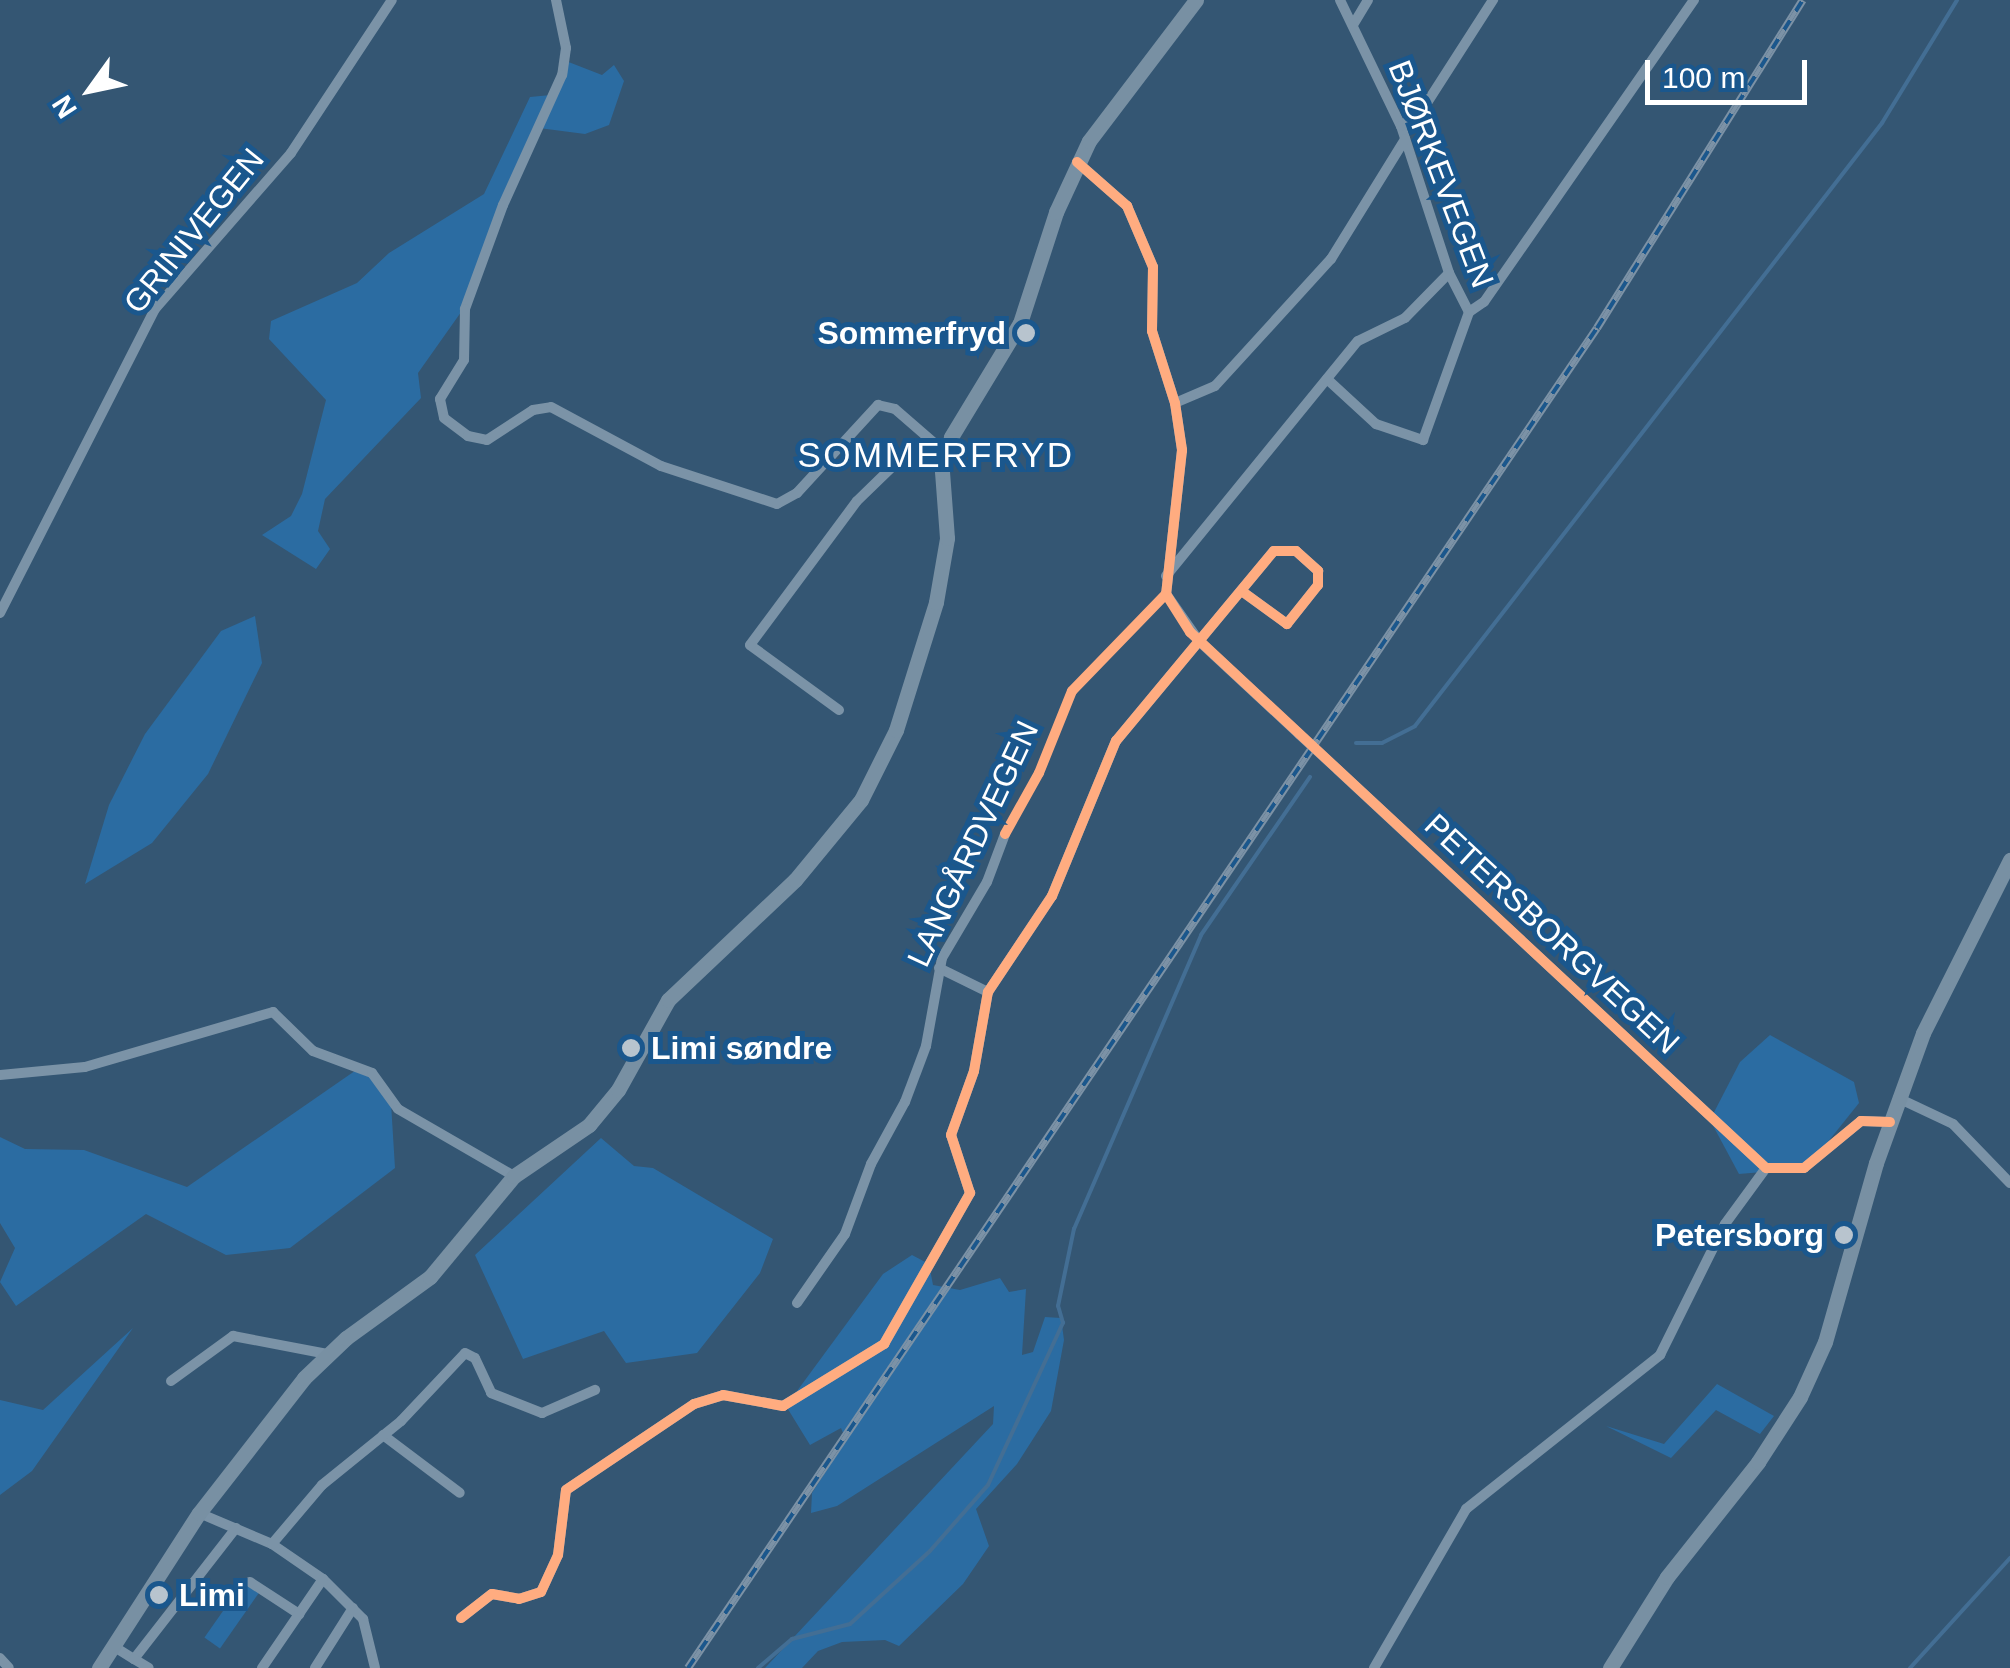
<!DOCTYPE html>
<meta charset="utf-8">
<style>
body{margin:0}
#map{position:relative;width:2010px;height:1668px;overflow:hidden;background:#345673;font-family:Arial,sans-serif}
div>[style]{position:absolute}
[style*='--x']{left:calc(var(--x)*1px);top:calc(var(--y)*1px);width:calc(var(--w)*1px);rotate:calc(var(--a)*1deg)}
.green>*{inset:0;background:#2b6ca2;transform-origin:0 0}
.stream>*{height:4px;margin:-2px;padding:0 2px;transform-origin:2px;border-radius:2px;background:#436e94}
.minor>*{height:10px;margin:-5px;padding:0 5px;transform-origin:5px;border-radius:5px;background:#7b93a7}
.secondary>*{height:15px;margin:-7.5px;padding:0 7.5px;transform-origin:7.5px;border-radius:7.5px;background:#7890a3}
.rail>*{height:8px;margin-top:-4px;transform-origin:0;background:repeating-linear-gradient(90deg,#1a578d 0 11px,#7c92a6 0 22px);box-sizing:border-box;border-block:2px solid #7c92a6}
.minor-bridge>*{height:10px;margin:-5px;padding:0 5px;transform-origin:5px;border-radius:5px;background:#7b93a7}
.cycleway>*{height:10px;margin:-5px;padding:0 5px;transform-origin:5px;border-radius:5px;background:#ffac80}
.dots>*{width:28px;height:28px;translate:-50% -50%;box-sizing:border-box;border:5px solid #1a578d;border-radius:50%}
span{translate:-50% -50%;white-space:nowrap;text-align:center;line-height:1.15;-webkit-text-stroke:10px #1a578d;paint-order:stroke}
.street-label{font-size:32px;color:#fff}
.poi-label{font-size:32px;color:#fff;font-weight:700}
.right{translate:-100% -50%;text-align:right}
.left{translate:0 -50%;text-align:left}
.neighbourhood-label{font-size:35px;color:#fff;letter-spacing:2.5px}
.north{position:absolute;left:40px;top:40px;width:100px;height:100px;-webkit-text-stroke:8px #1a578d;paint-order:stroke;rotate:237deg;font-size:28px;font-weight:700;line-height:40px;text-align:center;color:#fff}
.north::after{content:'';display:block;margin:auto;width:35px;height:45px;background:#fff;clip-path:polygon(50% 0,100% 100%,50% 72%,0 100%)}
.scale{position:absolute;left:1645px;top:60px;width:162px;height:45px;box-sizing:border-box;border:5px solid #fff;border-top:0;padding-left:12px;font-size:30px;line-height:35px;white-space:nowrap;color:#fff;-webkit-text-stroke:8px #1a578d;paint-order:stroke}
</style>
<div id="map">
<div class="green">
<i style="clip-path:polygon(566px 61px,602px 75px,614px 65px,624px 81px,609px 125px,585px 134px,539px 128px,471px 298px,418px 373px,421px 398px,325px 499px,318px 531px,330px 549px,316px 569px,262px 535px,291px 516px,302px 494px,326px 400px,269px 339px,271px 321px,357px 283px,389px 253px,484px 194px,530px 97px,551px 95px)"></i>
<i style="clip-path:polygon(255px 616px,262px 663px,208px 774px,152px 843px,85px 884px,109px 805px,145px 734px,221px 631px)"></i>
<i style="clip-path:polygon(1770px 1035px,1854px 1082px,1859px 1103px,1815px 1158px,1785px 1170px,1739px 1174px,1710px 1120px,1740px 1062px)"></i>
<i style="clip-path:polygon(362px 1066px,391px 1103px,395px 1168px,290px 1248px,226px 1255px,146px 1214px,16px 1306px,0 1282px,15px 1248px,0 1223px,0 1137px,25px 1149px,84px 1150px,187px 1187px)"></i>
<i style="clip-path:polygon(601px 1138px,634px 1166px,653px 1168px,773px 1239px,760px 1273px,697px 1353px,626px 1363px,604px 1331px,523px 1359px,475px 1255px)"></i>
<i style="clip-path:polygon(912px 1255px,929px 1264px,933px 1285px,960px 1290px,1000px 1278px,1009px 1292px,1026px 1289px,1022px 1355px,1033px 1352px,1045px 1317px,1061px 1318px,1064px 1340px,1051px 1411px,1017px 1464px,976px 1509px,989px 1546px,963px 1584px,899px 1646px,885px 1640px,842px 1642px,818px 1651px,802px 1668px,765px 1668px,993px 1424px,994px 1406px,837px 1506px,811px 1513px,812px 1493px,846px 1440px,841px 1428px,810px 1445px,786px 1406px,883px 1274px)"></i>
<i style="clip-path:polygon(133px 1328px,32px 1471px,0 1495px,0 1400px,43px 1410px)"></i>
<i style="clip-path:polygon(1717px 1384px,1774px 1416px,1760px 1434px,1716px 1410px,1671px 1458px,1606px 1426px,1664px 1444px)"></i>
<i style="left:244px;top:1581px;width:19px;height:69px;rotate:35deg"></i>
</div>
<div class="stream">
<i style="--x:1356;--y:743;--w:26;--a:0"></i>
<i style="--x:1382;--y:743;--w:37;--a:-27"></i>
<i style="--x:1415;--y:726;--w:763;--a:-52.24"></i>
<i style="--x:1882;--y:123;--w:144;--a:-58.6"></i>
<i style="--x:758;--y:1668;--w:45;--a:-40.5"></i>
<i style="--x:792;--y:1639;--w:60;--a:-14.5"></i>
<i style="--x:850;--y:1624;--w:108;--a:-42.4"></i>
<i style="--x:930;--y:1551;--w:88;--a:-48.7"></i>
<i style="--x:988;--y:1485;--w:179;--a:-65.2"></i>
<i style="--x:1063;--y:1323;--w:18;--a:-106"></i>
<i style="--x:1058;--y:1306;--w:79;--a:-78.3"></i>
<i style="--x:1074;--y:1229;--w:320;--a:-66.6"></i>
<i style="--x:1201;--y:935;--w:192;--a:-55.4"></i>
<i style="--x:1910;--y:1668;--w:149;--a:-47.7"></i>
</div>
<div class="minor">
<i style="--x:556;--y:0;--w:49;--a:78.2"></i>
<i style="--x:566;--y:48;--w:27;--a:98"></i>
<i style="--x:562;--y:75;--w:143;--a:114.4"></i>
<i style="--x:503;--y:205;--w:111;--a:110.1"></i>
<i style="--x:465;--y:309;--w:51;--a:91.1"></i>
<i style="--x:464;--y:360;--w:46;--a:121.6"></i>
<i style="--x:440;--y:399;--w:19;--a:78"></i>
<i style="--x:444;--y:418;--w:30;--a:37"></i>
<i style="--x:468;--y:436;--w:19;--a:12"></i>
<i style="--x:487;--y:440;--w:55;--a:-33.1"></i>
<i style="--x:533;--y:410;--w:18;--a:-9"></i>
<i style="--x:551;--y:407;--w:125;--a:28.2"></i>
<i style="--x:661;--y:466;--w:122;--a:18.1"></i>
<i style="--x:777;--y:504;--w:23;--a:-29"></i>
<i style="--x:797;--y:493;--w:120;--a:-47.4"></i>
<i style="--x:878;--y:405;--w:17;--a:13"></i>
<i style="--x:895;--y:409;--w:50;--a:41"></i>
<i style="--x:1340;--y:0;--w:140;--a:64.2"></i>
<i style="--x:1401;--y:126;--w:155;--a:71.9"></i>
<i style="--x:1449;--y:273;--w:44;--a:62.9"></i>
<i style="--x:1353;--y:25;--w:29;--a:-59"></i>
<i style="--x:1401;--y:126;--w:28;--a:-38"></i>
<i style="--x:1423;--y:109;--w:130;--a:-57.3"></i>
<i style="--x:1077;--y:162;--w:67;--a:41.3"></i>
<i style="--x:1127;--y:206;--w:66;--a:66.9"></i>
<i style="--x:1153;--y:267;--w:64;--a:90.9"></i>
<i style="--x:1152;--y:331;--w:76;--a:72.3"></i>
<i style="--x:1175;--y:403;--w:48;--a:81.5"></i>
<i style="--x:1182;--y:450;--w:145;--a:96.3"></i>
<i style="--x:1166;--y:594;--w:57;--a:54.9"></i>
<i style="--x:1199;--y:641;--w:137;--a:42.9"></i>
<i style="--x:1469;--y:312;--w:18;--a:-34"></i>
<i style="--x:1484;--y:302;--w:368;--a:-55.2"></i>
<i style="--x:1327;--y:379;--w:67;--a:42.6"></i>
<i style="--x:1376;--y:424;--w:50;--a:18.8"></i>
<i style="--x:1423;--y:440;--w:136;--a:-70.2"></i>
<i style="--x:1175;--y:403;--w:43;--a:-23"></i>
<i style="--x:1215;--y:386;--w:172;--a:-47.6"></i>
<i style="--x:1331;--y:259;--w:141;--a:-58.3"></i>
<i style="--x:1166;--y:576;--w:303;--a:-50.8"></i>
<i style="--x:1358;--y:341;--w:52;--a:-26.1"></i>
<i style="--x:1405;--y:318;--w:63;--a:-45.6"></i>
<i style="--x:0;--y:613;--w:341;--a:-63"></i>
<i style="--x:155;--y:309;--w:207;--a:-48.9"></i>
<i style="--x:291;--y:153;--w:183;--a:-56.6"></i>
<i style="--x:839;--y:710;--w:110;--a:-143.9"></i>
<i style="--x:750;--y:645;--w:179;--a:-53.4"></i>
<i style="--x:857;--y:501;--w:53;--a:-44.2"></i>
<i style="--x:895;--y:464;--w:47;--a:-26.6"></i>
<i style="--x:1338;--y:770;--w:584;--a:42.92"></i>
<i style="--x:1766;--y:1168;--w:38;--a:0"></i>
<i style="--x:1804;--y:1168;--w:74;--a:-39.5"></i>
<i style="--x:1861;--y:1121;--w:29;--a:2"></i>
<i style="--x:939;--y:968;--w:55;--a:26.1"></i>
<i style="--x:0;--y:1075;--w:85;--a:-5.4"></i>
<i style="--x:85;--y:1067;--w:196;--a:-16.3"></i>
<i style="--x:273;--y:1012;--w:56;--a:44.3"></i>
<i style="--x:313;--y:1051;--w:63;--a:20.4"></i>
<i style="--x:372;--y:1073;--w:44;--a:54.2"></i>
<i style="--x:398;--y:1109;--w:134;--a:30"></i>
<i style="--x:1898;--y:1098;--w:61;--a:25.3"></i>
<i style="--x:1953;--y:1124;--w:82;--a:46"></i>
<i style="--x:797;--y:1303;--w:84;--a:-55.2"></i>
<i style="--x:845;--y:1234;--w:75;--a:-69.6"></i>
<i style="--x:871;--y:1164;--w:71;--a:-61.3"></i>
<i style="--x:905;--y:1102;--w:60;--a:-69.4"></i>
<i style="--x:926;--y:1046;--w:89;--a:-79.7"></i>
<i style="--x:942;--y:958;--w:88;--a:-59.4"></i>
<i style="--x:987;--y:882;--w:51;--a:-69.4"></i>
<i style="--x:171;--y:1381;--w:77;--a:-36"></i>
<i style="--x:233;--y:1336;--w:96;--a:10.8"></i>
<i style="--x:383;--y:1435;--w:96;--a:37"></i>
<i style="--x:199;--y:1513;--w:79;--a:23"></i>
<i style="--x:272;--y:1544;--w:62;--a:34.5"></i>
<i style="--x:323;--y:1579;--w:57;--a:45"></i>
<i style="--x:363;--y:1619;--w:50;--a:76.2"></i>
<i style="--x:272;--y:1544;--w:77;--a:-49.7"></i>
<i style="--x:322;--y:1485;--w:102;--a:-39"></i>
<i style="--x:401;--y:1421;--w:93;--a:-46.7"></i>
<i style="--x:465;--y:1353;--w:11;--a:27"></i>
<i style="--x:475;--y:1358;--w:38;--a:65"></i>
<i style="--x:491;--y:1393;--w:55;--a:21.4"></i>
<i style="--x:542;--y:1413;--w:58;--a:-23.5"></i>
<i style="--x:250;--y:1582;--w:59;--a:33.1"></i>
<i style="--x:461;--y:1618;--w:39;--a:-38"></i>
<i style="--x:492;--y:1594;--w:27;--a:10"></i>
<i style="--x:519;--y:1599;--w:23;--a:-18"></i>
<i style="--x:541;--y:1592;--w:41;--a:-65.3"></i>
<i style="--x:558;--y:1555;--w:65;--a:-83"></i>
<i style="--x:566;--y:1490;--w:154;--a:-33.9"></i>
<i style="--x:694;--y:1404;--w:30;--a:-17"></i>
<i style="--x:723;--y:1395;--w:61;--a:10.4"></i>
<i style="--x:783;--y:1406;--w:119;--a:-31.5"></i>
<i style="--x:884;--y:1344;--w:174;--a:-60.3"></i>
<i style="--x:970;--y:1193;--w:61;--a:-108.1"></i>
<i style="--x:951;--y:1135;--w:68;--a:-70.2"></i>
<i style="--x:974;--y:1071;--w:80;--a:-80"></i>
<i style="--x:988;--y:992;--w:115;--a:-56.3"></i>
<i style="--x:1052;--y:896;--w:168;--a:-67.6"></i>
<i style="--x:1116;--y:741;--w:247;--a:-50.3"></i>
<i style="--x:1274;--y:551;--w:22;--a:0"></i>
<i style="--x:1296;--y:551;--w:30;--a:42"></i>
<i style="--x:1318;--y:571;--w:14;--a:90"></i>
<i style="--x:1318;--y:585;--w:50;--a:128.5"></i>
<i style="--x:1287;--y:624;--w:54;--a:-144"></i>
<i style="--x:113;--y:1646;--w:25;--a:32"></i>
<i style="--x:134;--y:1659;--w:166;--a:-52.1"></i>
<i style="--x:0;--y:1658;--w:13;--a:48"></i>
<i style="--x:134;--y:1659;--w:17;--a:31"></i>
<i style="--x:262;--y:1668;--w:108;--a:-55.6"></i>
<i style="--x:315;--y:1668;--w:71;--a:-57.7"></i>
<i style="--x:1374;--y:1668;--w:184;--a:-59.9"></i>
<i style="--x:1466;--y:1509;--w:248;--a:-38.4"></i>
<i style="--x:1660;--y:1355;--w:146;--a:-63.6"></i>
<i style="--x:1725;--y:1224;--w:69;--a:-53.8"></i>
</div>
<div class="secondary">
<i style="--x:99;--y:1668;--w:184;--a:-57.2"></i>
<i style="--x:199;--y:1513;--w:171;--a:-52.1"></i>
<i style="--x:304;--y:1378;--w:58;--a:-43.6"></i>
<i style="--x:346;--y:1338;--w:104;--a:-36"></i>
<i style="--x:430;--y:1277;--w:131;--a:-50.3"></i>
<i style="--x:514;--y:1176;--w:91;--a:-34.2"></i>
<i style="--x:589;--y:1125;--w:45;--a:-50.4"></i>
<i style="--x:618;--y:1090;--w:103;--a:-60.9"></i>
<i style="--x:668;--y:1000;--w:175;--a:-43.4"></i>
<i style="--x:795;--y:880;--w:104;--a:-50.5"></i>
<i style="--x:861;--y:800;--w:78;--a:-63.4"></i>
<i style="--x:896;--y:730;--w:134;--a:-72.6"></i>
<i style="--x:936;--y:602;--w:65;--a:-80.2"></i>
<i style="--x:947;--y:538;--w:67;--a:-94.3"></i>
<i style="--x:942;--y:471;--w:35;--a:-75"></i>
<i style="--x:951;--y:437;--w:133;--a:-58.8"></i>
<i style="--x:1020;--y:323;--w:117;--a:-72"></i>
<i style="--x:1056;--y:212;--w:78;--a:-65.1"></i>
<i style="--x:1089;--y:141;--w:177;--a:-52.8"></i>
<i style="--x:1610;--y:1668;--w:107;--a:-57.9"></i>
<i style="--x:1667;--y:1577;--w:147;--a:-51.6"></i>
<i style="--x:1758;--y:1462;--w:77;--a:-57.1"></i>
<i style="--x:1800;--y:1397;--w:60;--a:-65.6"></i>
<i style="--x:1825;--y:1342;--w:186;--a:-74.1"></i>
<i style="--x:1876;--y:1163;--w:138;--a:-70.1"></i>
<i style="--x:1923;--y:1033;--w:194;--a:-63.3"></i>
</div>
<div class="rail">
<i style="--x:688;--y:1668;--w:1619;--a:-55.85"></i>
<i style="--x:1597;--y:328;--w:387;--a:-57.9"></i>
</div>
<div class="minor-bridge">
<i style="--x:1299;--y:734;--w:53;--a:42.7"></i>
</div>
<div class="cycleway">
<i style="--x:1077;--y:162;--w:67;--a:41.3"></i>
<i style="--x:1127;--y:206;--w:66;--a:66.9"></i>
<i style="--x:1153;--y:267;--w:64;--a:90.9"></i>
<i style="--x:1152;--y:331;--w:76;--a:72.3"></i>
<i style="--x:1175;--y:403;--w:48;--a:81.5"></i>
<i style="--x:1182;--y:450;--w:145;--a:96.3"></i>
<i style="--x:1166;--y:594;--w:45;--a:57.7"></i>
<i style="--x:1190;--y:632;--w:787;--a:42.94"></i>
<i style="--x:1766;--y:1168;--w:38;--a:0"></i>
<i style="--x:1804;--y:1168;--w:74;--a:-39.5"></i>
<i style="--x:1861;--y:1121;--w:29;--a:2"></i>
<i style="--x:1005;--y:834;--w:70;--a:-60.9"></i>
<i style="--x:1039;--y:773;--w:88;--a:-68.1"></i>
<i style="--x:1072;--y:691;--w:135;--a:-45.9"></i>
<i style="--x:461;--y:1618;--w:39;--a:-38"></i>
<i style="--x:492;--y:1594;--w:27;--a:10"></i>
<i style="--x:519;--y:1599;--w:23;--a:-18"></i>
<i style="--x:541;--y:1592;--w:41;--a:-65.3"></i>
<i style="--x:558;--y:1555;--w:65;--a:-83"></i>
<i style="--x:566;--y:1490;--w:154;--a:-33.9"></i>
<i style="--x:694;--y:1404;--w:30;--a:-17"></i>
<i style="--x:723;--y:1395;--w:61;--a:10.4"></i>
<i style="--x:783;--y:1406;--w:119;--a:-31.5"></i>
<i style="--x:884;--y:1344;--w:174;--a:-60.3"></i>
<i style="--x:970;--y:1193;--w:61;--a:-108.1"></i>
<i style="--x:951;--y:1135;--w:68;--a:-70.2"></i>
<i style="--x:974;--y:1071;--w:80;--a:-80"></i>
<i style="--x:988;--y:992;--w:115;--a:-56.3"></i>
<i style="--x:1052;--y:896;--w:168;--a:-67.6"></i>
<i style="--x:1116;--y:741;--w:247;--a:-50.3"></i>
<i style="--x:1274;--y:551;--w:22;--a:0"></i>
<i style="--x:1296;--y:551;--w:30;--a:42"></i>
<i style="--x:1318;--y:571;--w:14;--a:90"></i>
<i style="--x:1318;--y:585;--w:50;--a:128.5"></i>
<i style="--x:1287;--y:624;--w:54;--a:-144"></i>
</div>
<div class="dots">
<i style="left:1026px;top:333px;background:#b8c4ce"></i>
<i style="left:631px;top:1048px;background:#b8c4ce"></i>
<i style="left:1844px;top:1235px;background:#b8c4ce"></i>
<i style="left:159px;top:1595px;background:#b8c4ce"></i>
</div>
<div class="street-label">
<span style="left:1441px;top:174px;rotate:69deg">BJØRKEVEGEN</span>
<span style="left:194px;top:231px;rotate:-51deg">GRINIVEGEN</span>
<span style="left:973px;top:844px;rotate:-65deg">LANGÅRDVEGEN</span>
<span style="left:1552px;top:934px;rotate:43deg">PETERSBORGVEGEN</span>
</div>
<div class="poi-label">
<span class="right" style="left:1006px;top:333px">Sommerfryd</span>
<span class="left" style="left:651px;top:1048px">Limi søndre</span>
<span class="right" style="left:1824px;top:1235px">Petersborg</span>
<span class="left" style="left:179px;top:1595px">Limi</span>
</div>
<div class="neighbourhood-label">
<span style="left:936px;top:455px">SOMMERFRYD</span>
</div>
<div class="north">N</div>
<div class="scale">100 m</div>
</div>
